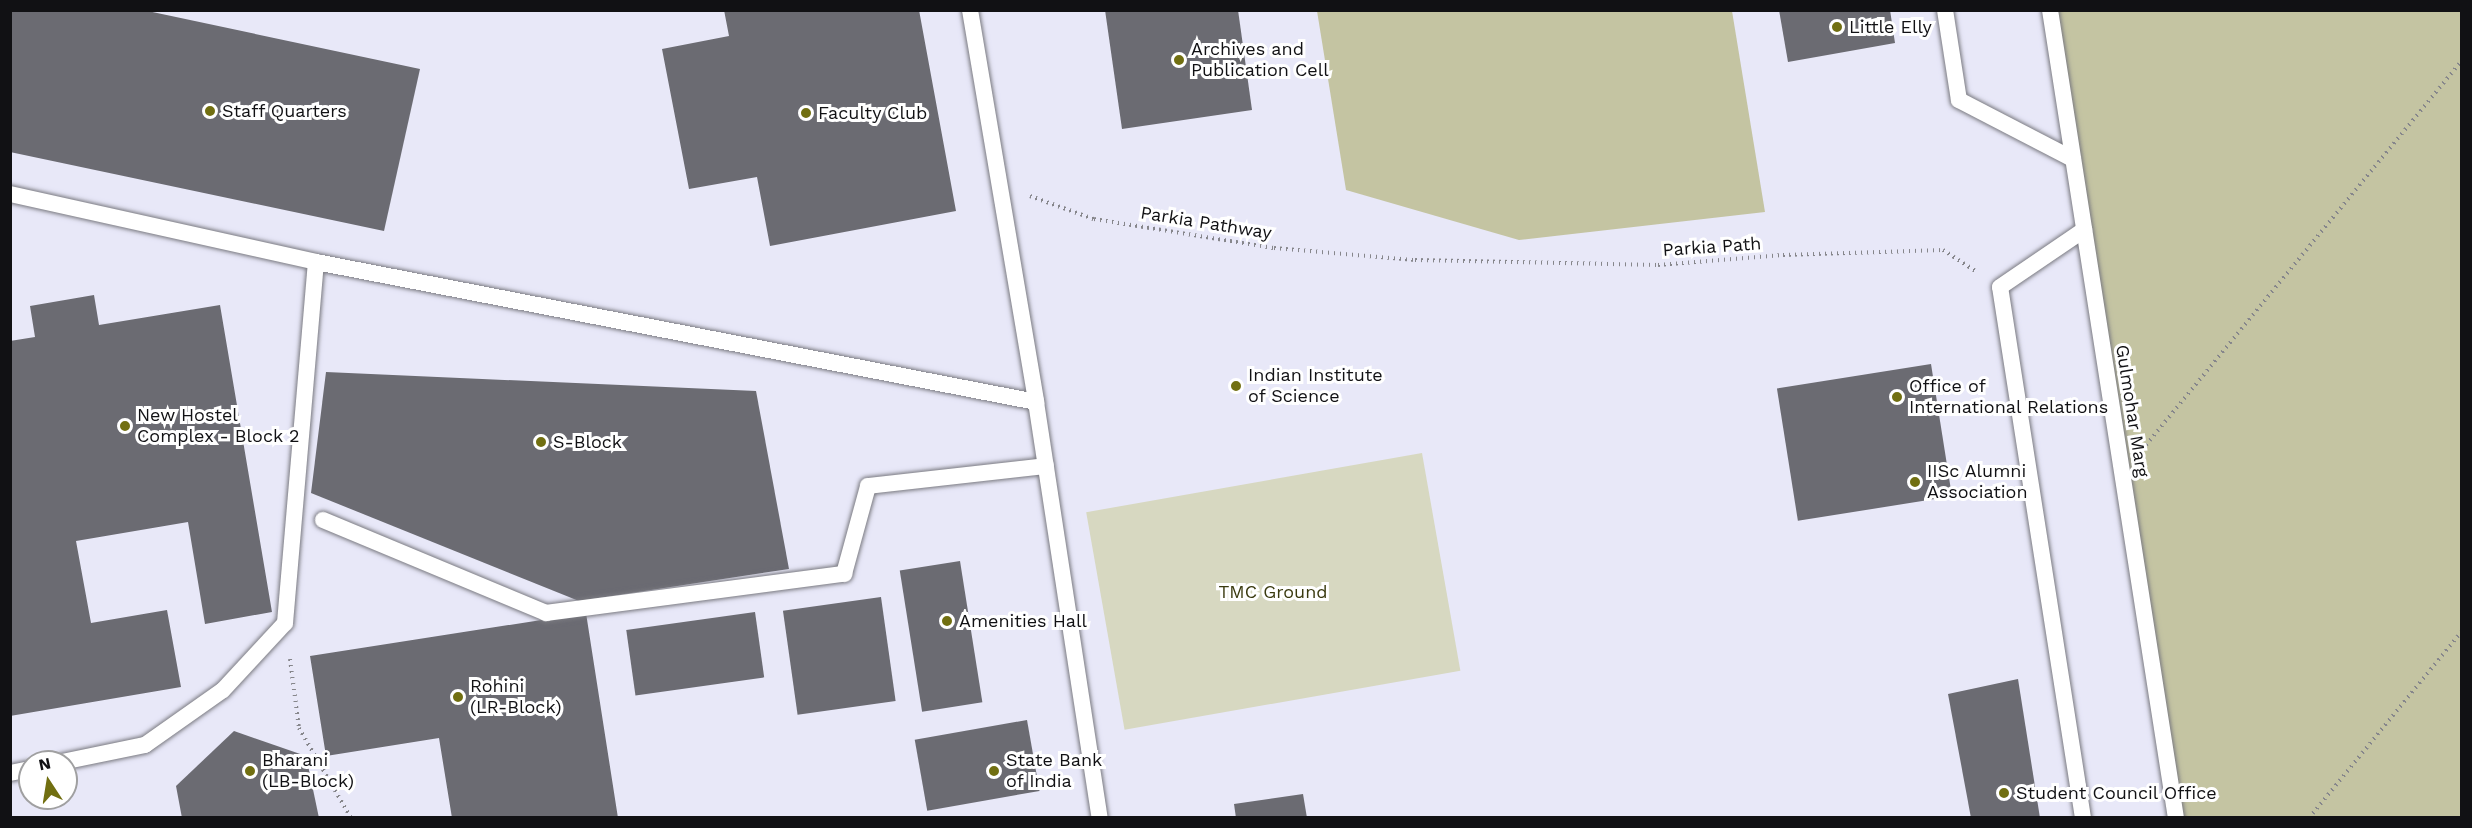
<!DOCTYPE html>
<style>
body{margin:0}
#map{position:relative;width:2472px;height:828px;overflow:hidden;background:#f2f2fa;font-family:"Work Sans",sans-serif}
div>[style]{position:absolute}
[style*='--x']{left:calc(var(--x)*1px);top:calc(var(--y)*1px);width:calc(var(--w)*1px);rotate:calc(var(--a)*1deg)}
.built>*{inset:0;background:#e8e8f8}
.green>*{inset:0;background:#d7d8c1;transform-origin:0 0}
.forest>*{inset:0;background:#c4c4a2}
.building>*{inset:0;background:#6b6b72;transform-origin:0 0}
.path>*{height:4px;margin-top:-2px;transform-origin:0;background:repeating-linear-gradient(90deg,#86868b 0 1.5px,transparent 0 6px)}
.roads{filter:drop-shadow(0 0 2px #7a7a81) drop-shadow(0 0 2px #7a7a81)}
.lane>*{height:16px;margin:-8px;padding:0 8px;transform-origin:8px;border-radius:8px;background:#fff}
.dots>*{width:16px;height:16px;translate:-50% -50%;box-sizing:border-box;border:3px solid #fff;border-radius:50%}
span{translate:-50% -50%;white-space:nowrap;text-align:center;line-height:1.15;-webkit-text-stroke:6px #fff;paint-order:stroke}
.poi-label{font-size:18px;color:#111114}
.left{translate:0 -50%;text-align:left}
.street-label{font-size:18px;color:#111114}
.park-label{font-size:18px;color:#3a3a0f}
.frame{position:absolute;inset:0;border:12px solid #111114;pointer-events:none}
.north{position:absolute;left:18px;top:750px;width:60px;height:60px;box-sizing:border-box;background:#fff;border:2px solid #a0a0a1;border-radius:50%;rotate:348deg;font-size:16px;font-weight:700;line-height:24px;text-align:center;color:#111114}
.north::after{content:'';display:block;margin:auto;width:21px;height:27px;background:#716f11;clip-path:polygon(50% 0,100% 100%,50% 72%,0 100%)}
</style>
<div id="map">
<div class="built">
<i style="clip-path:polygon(evenodd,10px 11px,2461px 11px,2461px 817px,11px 817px,10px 11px,30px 762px,66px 762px,66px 798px,30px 798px,30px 762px)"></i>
</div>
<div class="green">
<i style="left:1422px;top:453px;width:221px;height:341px;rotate:80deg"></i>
</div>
<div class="forest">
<i style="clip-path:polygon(1317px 11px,1732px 11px,1765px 212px,1519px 240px,1346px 190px)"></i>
<i style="clip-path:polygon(2053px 11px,2461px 11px,2461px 817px,2176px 817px)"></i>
</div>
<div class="building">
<i style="clip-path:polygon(10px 10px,143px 10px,420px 69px,384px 231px,10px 152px)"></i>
<i style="clip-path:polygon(724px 10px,919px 10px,956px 211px,770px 246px,757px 177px,689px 189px,662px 49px,729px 36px)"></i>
<i style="clip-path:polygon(1105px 10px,1238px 10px,1252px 110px,1122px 129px)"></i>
<i style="clip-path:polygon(1779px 10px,1890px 10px,1895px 43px,1788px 62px)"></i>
<i style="clip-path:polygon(94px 295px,99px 325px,220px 305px,272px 612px,205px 624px,188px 522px,76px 541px,91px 623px,167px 610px,181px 687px,10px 716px,10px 341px,35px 337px,30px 306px)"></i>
<i style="left:1931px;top:364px;width:134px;height:156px;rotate:81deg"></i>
<i style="clip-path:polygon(326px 372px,756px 391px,789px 569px,579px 601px,311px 493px)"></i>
<i style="left:960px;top:561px;width:143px;height:61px;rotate:81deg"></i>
<i style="left:881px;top:597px;width:105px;height:99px;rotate:82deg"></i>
<i style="left:755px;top:612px;width:66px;height:130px;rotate:82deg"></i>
<i style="clip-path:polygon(586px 613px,618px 818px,452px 818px,439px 738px,326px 756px,310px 656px)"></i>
<i style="clip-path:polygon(2018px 679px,2040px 818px,1971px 818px,1948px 694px)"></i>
<i style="left:1027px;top:720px;width:72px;height:114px;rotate:80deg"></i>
<i style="clip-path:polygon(234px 731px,306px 756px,319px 818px,182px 818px,176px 786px)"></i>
<i style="clip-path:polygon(1303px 794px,1307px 818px,1236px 818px,1234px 804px)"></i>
</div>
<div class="path">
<i style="--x:1030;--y:196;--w:68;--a:19.8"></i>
<i style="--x:1094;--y:219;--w:182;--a:9.2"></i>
<i style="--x:1274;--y:248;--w:142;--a:4.9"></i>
<i style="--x:1415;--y:260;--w:243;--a:1.2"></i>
<i style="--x:1658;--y:265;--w:125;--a:-4.6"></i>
<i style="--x:1783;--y:255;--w:160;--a:-1.8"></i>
<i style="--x:1943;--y:250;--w:40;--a:32.9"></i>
<i style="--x:2146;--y:445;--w:498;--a:-50.6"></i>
<i style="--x:290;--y:659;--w:70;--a:82.6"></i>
<i style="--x:299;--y:728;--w:104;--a:60"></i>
<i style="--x:2309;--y:818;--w:242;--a:-50.7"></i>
</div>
<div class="roads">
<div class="lane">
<i style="--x:970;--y:10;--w:398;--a:80.4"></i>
<i style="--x:1036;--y:402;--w:421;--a:81.3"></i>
<i style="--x:1945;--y:10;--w:91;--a:81.2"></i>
<i style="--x:1959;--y:100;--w:128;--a:27.4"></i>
<i style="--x:2050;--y:10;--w:818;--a:81.14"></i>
<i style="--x:10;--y:194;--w:313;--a:12.5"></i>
<i style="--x:316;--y:262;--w:733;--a:11"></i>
<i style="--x:323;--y:520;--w:242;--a:22.6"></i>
<i style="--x:546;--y:613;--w:301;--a:-7.5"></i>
<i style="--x:844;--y:574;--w:91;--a:-74.7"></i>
<i style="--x:868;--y:486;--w:179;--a:-6.4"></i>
<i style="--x:62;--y:762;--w:85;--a:-11.6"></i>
<i style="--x:145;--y:745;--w:95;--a:-35.2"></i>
<i style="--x:223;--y:690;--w:91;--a:-47.2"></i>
<i style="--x:285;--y:623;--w:362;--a:-85.1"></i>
<i style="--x:10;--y:773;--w:20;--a:-11"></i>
<i style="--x:2083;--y:818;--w:537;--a:-98.88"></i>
<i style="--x:2000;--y:287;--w:102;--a:-34.2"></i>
</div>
</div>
<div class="dots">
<i style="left:1837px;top:27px;background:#716f11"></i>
<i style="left:1179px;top:60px;background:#716f11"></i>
<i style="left:210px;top:111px;background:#716f11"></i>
<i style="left:806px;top:113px;background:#716f11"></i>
<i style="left:1236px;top:386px;background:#716f11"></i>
<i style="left:1897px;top:397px;background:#716f11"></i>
<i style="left:125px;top:426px;background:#716f11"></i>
<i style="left:541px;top:442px;background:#716f11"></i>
<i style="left:1915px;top:482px;background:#716f11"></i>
<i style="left:947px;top:621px;background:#716f11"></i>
<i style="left:458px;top:697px;background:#716f11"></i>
<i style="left:250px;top:771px;background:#716f11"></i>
<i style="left:994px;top:771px;background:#716f11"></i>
<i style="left:2004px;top:793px;background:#716f11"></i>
</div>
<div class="poi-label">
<span class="left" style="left:1849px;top:27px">Little Elly</span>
<span class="left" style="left:1191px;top:60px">Archives and<br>Publication Cell</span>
<span class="left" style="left:222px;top:111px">Staff Quarters</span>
<span class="left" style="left:818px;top:113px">Faculty Club</span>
<span class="left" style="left:1248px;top:386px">Indian Institute<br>of Science</span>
<span class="left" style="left:1909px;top:397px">Office of<br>International Relations</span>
<span class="left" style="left:137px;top:426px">New Hostel<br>Complex - Block 2</span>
<span class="left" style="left:553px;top:442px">S-Block</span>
<span class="left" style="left:1927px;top:482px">IISc Alumni<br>Association</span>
<span class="left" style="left:959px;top:621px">Amenities Hall</span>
<span class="left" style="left:470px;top:697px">Rohini<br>(LR-Block)</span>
<span class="left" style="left:262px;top:771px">Bharani<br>(LB-Block)</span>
<span class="left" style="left:1006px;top:771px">State Bank<br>of India</span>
<span class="left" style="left:2016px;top:793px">Student Council Office</span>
</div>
<div class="street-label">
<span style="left:1206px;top:223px;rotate:9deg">Parkia Pathway</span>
<span style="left:1712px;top:247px;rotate:-4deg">Parkia Path</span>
<span style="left:2132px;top:411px;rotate:81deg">Gulmohar Marg</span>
</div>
<div class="park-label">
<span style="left:1273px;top:592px">TMC Ground</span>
</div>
<div class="frame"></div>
<div class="north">N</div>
</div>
